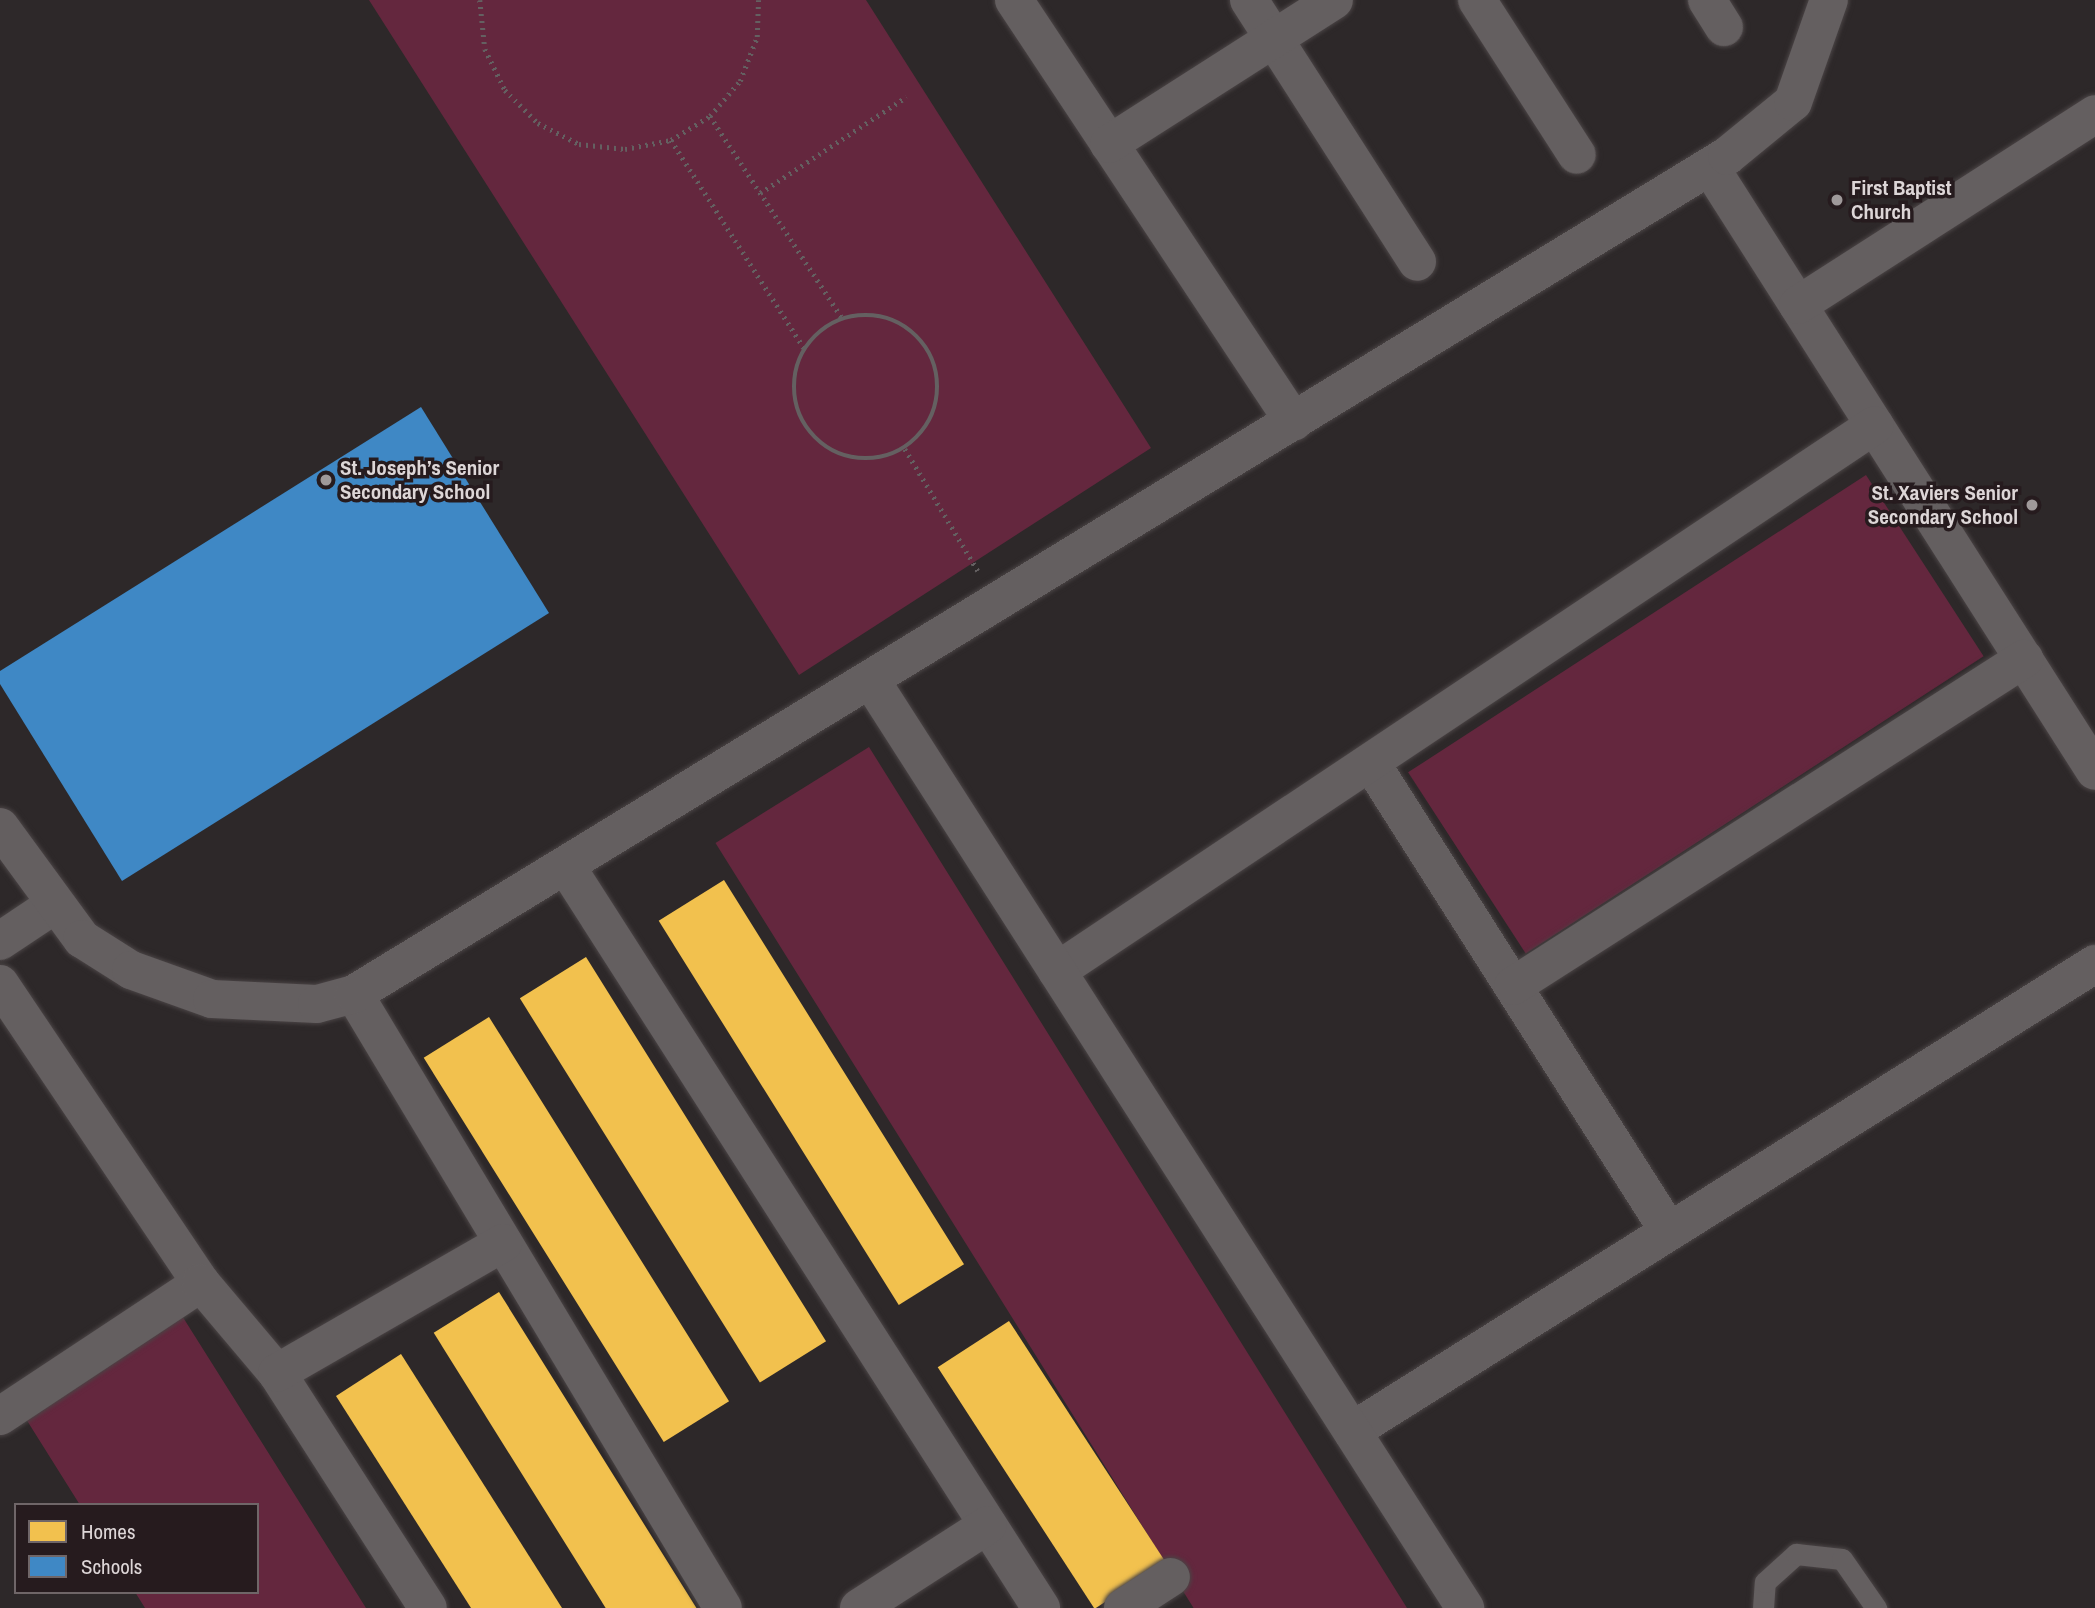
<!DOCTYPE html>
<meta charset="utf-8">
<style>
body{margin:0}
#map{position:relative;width:2095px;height:1608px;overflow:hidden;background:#2d2829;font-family:"Archivo Narrow",sans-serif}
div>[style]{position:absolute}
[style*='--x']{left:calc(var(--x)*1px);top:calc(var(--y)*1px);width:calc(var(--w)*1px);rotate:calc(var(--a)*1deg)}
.green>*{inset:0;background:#64273e;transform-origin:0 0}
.homes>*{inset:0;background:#f2c14e;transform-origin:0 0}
.schools>*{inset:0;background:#3f88c5}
.path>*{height:4.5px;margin-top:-2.25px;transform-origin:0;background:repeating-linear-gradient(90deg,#646061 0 2px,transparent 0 7px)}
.path>.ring{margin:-2.25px;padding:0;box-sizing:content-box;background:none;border:4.5px solid #646061;border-radius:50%}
.roads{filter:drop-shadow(0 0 2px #4a4445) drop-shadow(0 0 2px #4a4445)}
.lane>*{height:21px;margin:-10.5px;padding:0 10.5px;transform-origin:10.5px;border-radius:10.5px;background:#645f60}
.street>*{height:38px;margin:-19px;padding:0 19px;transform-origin:19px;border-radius:19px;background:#645f60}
.secondary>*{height:38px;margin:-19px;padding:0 19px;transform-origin:19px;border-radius:19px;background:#645f60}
.dots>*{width:19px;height:19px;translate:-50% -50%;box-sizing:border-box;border:4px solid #261b1e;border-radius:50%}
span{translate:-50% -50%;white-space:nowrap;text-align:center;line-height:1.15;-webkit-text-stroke:7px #261b1e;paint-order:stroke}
.poi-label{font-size:21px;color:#ddd6d7;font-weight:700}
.left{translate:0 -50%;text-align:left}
.right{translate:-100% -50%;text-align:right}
.legend{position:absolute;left:14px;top:1503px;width:245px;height:91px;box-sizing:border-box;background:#261b1e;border:2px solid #6f6668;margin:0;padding:9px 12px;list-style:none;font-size:21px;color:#ddd6d7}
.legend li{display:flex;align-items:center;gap:14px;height:35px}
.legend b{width:35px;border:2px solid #6f6668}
</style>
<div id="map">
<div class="green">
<i style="clip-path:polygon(369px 0,866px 0,1151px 448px,799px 675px)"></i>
<i style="left:1866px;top:475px;width:216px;height:546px;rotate:57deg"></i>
<i style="left:869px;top:747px;width:1015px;height:181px;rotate:58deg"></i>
<i style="clip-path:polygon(179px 1311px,366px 1608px,145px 1608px,135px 1592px,257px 1592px,257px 1505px,80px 1505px,21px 1411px)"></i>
</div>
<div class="homes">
<i style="left:724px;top:880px;width:453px;height:77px;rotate:58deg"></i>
<i style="left:586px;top:957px;width:453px;height:78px;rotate:58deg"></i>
<i style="left:489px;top:1017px;width:453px;height:77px;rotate:58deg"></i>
<i style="left:499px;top:1292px;width:375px;height:77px;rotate:58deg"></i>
<i style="left:1009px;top:1321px;width:288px;height:85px;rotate:57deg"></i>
<i style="clip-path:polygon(401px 1354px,562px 1608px,471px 1608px,336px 1396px)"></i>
</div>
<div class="schools">
<i style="clip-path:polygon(421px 407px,549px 613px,122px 881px,0 684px,0 671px)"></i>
</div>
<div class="path">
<i style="--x:480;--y:0;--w:49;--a:84.2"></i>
<i style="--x:485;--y:49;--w:46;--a:64"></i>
<i style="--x:505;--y:90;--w:47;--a:45"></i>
<i style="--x:538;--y:123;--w:46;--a:27.1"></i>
<i style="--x:579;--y:144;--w:46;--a:6.2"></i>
<i style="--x:625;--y:149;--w:47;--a:-11.1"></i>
<i style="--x:671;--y:140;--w:46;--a:-31.6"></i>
<i style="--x:710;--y:116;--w:46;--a:-49.4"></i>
<i style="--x:740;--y:81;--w:47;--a:-68.9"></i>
<i style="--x:757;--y:37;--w:37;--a:-88"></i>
<i style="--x:710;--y:116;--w:241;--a:56.8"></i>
<i style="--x:671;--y:140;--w:247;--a:57.4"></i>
<i style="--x:760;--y:193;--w:175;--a:-33.3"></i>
<i class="ring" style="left:794px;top:315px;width:139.5px;height:139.5px"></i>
<i style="--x:905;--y:449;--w:142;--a:59.1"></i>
</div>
<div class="roads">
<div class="lane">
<i style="--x:1763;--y:1608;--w:26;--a:-86"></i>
<i style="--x:1765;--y:1582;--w:42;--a:-42.1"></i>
<i style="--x:1796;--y:1554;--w:46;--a:6.2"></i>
<i style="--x:1842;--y:1559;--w:60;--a:55.2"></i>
</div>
<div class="street">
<i style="--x:1014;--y:0;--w:506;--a:56.44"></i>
<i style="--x:1249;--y:0;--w:311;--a:57.3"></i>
<i style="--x:1477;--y:0;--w:184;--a:57.2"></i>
<i style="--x:1707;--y:0;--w:32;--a:58"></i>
<i style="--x:1109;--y:144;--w:267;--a:-32.6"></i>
<i style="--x:1710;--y:167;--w:716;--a:57.49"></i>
<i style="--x:1798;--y:305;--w:353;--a:-32.7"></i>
<i style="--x:1371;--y:763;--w:553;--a:57.54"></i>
<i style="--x:566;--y:866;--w:881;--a:57.37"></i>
<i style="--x:0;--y:941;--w:65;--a:-33.7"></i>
<i style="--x:1057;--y:971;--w:983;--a:-33.72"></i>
<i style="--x:0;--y:984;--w:360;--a:56.1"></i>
<i style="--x:201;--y:1283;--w:241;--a:146.5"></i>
<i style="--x:1513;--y:986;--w:607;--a:-32.62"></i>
<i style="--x:354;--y:994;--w:716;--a:59"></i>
<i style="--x:201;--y:1283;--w:118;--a:49.8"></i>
<i style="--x:277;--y:1373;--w:279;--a:57.3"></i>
<i style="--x:277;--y:1373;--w:261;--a:-29.9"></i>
<i style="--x:1352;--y:1431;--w:878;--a:-32.15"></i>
<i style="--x:859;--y:1608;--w:153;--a:-32.8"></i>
<i style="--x:1123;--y:1608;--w:57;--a:-32.9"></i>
</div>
<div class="secondary">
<i style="--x:872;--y:682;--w:1100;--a:57.36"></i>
<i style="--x:0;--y:827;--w:139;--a:53.8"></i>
<i style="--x:82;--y:939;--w:58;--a:32.3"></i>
<i style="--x:131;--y:970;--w:86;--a:19.7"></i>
<i style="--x:212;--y:999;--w:105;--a:2.7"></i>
<i style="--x:317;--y:1004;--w:38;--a:-15"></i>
<i style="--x:354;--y:994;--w:1609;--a:-31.4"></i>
<i style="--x:1727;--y:156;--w:85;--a:-39.3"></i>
<i style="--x:1793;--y:102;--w:108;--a:-70.6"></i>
</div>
</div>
<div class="dots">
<i style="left:1837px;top:200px;background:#9f999a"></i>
<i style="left:326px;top:480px;background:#9f999a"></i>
<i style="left:2032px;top:505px;background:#9f999a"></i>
</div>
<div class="poi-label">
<span class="left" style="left:1851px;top:200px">First Baptist<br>Church</span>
<span class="left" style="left:340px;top:480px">St. Joseph’s Senior<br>Secondary School</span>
<span class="right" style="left:2018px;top:505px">St. Xaviers Senior<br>Secondary School</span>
</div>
<ul class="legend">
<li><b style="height:19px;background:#f2c14e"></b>Homes</li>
<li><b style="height:19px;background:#3f88c5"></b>Schools</li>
</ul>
</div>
